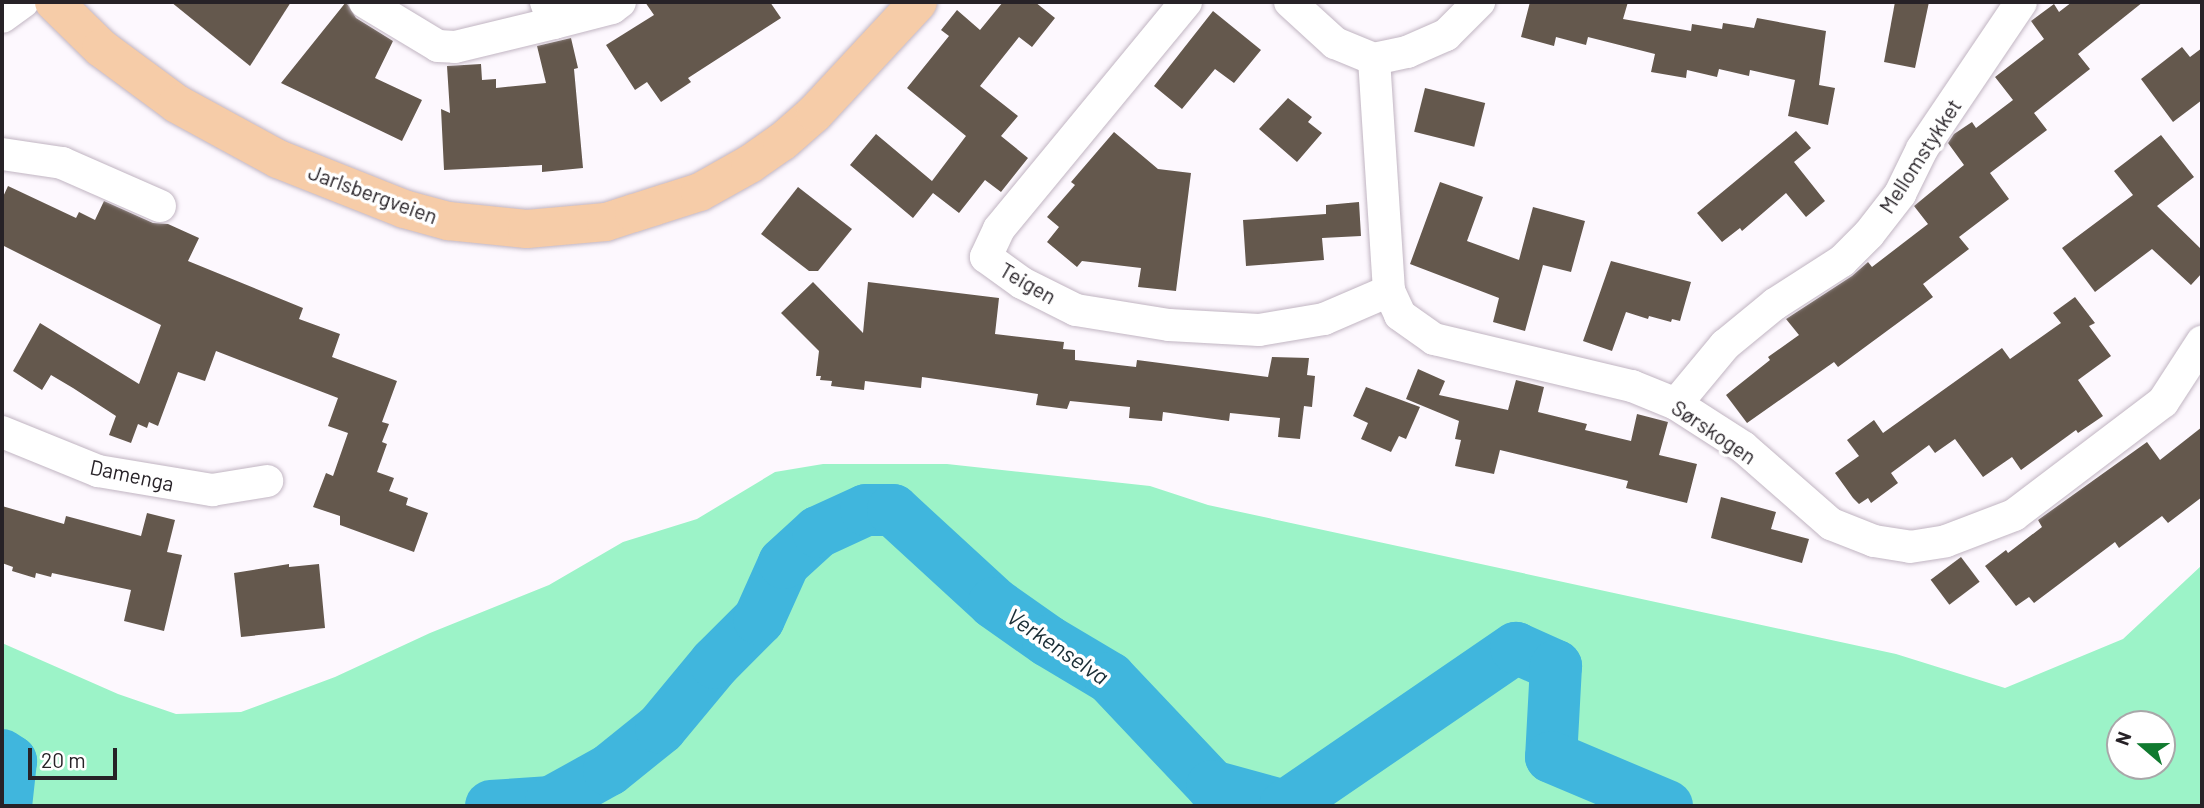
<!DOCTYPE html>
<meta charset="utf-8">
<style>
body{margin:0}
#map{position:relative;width:2204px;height:808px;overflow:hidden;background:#fdf8fe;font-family:Barlow,sans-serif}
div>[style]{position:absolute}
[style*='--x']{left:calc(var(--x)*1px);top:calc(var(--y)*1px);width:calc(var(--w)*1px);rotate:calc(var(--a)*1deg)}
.green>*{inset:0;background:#9cf3c8}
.river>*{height:52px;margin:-26px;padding:0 26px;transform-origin:26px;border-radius:26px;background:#40b6dd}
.building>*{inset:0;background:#64584d;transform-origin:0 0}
.roads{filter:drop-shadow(0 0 2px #c1b5c2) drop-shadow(0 0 2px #c1b5c2)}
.minor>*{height:32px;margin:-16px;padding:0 16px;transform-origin:16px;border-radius:16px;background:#fff}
.major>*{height:38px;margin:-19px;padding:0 19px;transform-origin:19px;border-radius:19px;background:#f6cca8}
span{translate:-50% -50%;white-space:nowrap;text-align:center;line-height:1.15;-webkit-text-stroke:7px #fff;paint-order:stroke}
.street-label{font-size:21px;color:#272227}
.water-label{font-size:23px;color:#192d35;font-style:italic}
.frame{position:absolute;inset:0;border:4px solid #272227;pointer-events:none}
.north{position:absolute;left:2106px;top:710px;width:70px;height:70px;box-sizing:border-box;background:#fff;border:2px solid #a9a7a9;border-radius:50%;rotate:290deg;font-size:19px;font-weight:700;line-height:28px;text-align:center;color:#272227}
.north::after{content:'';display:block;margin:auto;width:24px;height:32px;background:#107a2f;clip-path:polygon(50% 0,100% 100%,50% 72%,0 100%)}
.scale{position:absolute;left:28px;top:748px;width:89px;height:32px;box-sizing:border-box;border:4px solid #272227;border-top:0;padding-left:9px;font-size:21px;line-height:24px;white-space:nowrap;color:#272227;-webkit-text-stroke:5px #fff;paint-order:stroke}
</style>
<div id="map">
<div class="green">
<i style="clip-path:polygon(evenodd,823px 464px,947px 464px,1150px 486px,1208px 505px,1896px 654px,2005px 688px,2123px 639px,2202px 565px,2202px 806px,2px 806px,2px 643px,118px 694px,176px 714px,241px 712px,335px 677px,430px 633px,549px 585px,623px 542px,697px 519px,775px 472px,823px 464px,2120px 724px,2162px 724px,2162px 766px,2120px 766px,2120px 724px)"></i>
</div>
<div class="river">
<i style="--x:2;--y:755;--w:11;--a:34"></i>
<i style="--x:11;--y:761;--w:45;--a:96.3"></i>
<i style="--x:491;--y:806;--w:60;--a:-3.8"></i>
<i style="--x:551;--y:802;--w:66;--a:-28.9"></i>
<i style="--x:609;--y:770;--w:67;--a:-38.9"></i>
<i style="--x:661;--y:728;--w:85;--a:-50.3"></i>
<i style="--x:715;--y:663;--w:62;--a:-45"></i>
<i style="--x:759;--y:619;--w:61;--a:-65.9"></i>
<i style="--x:784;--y:563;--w:46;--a:-42.4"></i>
<i style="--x:818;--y:532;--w:53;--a:-24.6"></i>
<i style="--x:866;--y:510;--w:27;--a:0"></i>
<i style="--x:893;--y:510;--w:137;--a:42.6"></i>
<i style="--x:994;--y:603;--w:66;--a:35.1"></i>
<i style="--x:1048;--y:641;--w:72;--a:30.8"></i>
<i style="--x:1110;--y:678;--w:149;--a:46.6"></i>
<i style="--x:1212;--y:786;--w:76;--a:15.3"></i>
<i style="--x:1285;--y:806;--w:280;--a:-34.4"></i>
<i style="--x:1516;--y:648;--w:44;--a:24.2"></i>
<i style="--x:1556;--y:666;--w:91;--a:93.1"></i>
<i style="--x:1551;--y:757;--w:126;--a:22.9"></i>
</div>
<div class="building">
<i style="clip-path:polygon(171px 2px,291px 2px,250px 66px)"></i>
<i style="clip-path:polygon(346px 2px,356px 18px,393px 41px,375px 78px,422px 100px,402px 141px,281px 83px)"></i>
<i style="clip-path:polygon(645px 2px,770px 2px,781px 18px,688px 78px,691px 82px,661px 102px,647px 82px,635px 90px,606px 45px,654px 15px)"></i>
<i style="clip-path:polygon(1003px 2px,1035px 2px,1055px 18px,1032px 47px,1019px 37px,980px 86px,1018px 116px,1001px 136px,1028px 158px,1001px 192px,985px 180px,959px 213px,933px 193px,913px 218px,850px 165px,876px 134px,932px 181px,966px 136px,907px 88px,949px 36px,941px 30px,957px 10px,980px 30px)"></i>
<i style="clip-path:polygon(1530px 2px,1628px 2px,1623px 19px,1691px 31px,1692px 24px,1722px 29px,1723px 23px,1754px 28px,1757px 18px,1826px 31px,1819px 85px,1835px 88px,1828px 125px,1788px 116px,1795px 80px,1750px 70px,1749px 76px,1719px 69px,1717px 77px,1687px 70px,1686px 78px,1651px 72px,1655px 54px,1588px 37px,1586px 45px,1556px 37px,1554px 46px,1521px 37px)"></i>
<i style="clip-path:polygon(1895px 2px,1929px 2px,1915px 68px,1884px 62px)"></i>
<i style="clip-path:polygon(2072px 2px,2143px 2px,2078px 54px,2090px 69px,2034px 113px,2047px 130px,1990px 173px,2009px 199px,1959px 237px,1969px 249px,1923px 284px,1933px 297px,1838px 367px,1834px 362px,1747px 423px,1726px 395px,1770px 360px,1768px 357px,1799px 335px,1786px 319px,1852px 276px,1868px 262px,1872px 267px,1928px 224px,1914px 206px,1964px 165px,1948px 143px,1954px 134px,1972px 122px,1976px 128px,2013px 100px,1995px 77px,2044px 39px,2031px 21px,2054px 4px,2059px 12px)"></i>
<i style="clip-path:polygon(1213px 11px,1261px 50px,1234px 83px,1215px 69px,1182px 109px,1154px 86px)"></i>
<i style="clip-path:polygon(571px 38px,578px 68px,574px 69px,583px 168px,542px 172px,542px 165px,444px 170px,441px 109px,450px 113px,447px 66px,481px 64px,482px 80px,496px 79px,496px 88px,546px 83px,537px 46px)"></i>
<i style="clip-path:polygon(2182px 47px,2190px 57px,2202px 48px,2202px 100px,2173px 122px,2141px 79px)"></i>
<i style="left:1425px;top:88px;width:62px;height:45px;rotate:14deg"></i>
<i style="clip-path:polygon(1288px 98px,1312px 117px,1308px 122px,1322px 133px,1297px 162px,1259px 129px)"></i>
<i style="clip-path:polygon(1796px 131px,1811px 148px,1794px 162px,1825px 201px,1806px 217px,1786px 193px,1742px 231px,1740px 228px,1722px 242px,1697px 213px)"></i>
<i style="clip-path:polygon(1114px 132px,1158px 169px,1191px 173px,1176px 291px,1138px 287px,1141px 268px,1082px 261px,1077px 267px,1047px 242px,1059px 227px,1047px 217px,1075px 185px,1071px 182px)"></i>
<i style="clip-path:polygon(2161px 135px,2194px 177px,2157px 206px,2202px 250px,2202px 273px,2191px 285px,2152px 249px,2095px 292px,2062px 248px,2133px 195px,2114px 171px)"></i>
<i style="clip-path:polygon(1440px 182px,1483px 197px,1467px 241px,1519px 260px,1533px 207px,1585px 221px,1571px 272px,1543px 265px,1525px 331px,1493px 322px,1499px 298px,1410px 264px)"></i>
<i style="clip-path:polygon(8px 186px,76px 218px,79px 212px,95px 220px,104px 201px,153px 223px,168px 224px,199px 238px,188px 261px,303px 308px,299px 319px,340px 334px,332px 357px,397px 381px,382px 422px,389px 424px,382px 442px,387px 444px,377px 472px,394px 478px,389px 491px,408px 498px,406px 505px,428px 513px,414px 552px,340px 525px,340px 516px,313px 507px,326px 473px,333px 476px,348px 433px,328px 426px,338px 398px,216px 351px,205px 381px,178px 372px,158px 426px,149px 422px,147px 428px,138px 424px,131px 443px,109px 435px,116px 416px,73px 388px,51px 375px,42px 390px,13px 371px,40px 323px,139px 384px,161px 325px,2px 245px,2px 199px)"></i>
<i style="clip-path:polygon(798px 187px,852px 229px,818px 271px,809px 271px,761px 234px)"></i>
<i style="clip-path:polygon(1359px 202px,1361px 236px,1322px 238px,1324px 260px,1246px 266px,1243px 220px,1326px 214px,1326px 205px)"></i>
<i style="clip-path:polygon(1611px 261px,1691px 282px,1680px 321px,1672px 319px,1671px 322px,1649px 316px,1648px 319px,1626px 312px,1612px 351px,1583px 341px)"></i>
<i style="clip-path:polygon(813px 282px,863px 333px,868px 282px,999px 298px,995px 334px,1064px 342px,1063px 349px,1075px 350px,1075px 360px,1136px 367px,1137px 360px,1268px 377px,1272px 357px,1309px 358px,1307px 375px,1315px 376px,1312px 407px,1304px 406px,1300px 439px,1278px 437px,1280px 418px,1230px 413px,1229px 421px,1163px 412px,1162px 421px,1129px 418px,1130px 407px,1070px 401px,1067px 409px,1036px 405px,1038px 394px,922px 377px,921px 388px,865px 381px,864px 390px,831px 386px,832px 381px,820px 380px,821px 376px,816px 376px,819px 351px,781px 313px)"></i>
<i style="clip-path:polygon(2075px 297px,2095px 323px,2089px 326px,2111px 356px,2078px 380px,2103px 416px,2078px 433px,2076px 430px,2021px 470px,2012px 457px,1983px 477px,1955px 439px,1935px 453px,1929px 445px,1891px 473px,1898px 483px,1871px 503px,1868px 498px,1859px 504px,1853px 498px,1835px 473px,1859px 456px,1847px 440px,1874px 420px,1883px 433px,2002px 348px,2010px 359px,2061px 323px,2053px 313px)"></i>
<i style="clip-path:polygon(1418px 369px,1445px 381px,1439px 395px,1508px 410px,1516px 380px,1544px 387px,1538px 412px,1587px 424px,1585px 430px,1631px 441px,1637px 414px,1668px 422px,1659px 455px,1697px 464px,1687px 503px,1626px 488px,1628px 481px,1500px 450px,1494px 474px,1455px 466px,1461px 440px,1455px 439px,1459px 421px,1406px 399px)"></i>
<i style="clip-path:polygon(1366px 387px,1420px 407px,1406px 439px,1399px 436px,1391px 452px,1361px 439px,1368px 423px,1353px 416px)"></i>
<i style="clip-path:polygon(2202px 427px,2202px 497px,2168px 523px,2162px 516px,2119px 548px,2115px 542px,2034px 603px,2029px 597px,2016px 606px,1985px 566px,2006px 550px,2008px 553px,2042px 527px,2038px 520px,2147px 442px,2160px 460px)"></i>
<i style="clip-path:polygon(1721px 497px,1776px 512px,1771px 529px,1809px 539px,1802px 563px,1711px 538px)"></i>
<i style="clip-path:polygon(2px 506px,64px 524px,66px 516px,141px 536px,147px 513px,175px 520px,167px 552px,182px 555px,164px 631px,124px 621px,131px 590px,52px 573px,51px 577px,36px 573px,35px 578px,12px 571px,13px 567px,2px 563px)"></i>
<i style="left:1961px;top:557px;width:31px;height:38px;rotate:53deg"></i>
<i style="clip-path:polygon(289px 564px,289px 567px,319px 564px,325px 628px,241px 637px,234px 573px)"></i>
</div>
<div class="roads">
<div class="minor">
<i style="--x:365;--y:2;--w:85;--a:31.1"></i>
<i style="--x:438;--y:46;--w:17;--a:3"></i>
<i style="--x:455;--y:47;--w:102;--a:-13.6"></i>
<i style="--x:546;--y:2;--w:22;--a:69"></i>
<i style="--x:554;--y:23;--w:60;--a:-14.5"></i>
<i style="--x:612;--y:8;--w:10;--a:-37"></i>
<i style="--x:1186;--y:2;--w:294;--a:129.5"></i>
<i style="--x:999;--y:229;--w:31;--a:115"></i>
<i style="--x:986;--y:257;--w:44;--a:35.8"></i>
<i style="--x:1022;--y:283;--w:60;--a:26.6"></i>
<i style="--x:1076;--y:310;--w:94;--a:9.2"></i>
<i style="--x:1169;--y:325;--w:90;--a:3.2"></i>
<i style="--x:1259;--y:330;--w:66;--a:-9.6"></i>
<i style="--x:1324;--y:319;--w:71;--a:-23.3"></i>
<i style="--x:1290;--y:2;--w:61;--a:42.3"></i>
<i style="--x:1335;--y:43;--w:42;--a:22.3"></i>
<i style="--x:1374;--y:59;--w:34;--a:-12"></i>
<i style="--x:1407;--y:52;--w:43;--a:-23.6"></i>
<i style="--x:1446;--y:35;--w:47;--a:-45"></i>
<i style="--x:2;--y:17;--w:26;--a:-36"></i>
<i style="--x:1374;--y:59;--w:232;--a:86.3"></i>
<i style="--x:1389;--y:291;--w:26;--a:65"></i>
<i style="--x:1400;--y:315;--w:42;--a:35.2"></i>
<i style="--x:1434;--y:339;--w:204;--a:13.4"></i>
<i style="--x:1632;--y:386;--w:48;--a:22.2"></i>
<i style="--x:1676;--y:404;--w:80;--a:32.7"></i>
<i style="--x:1743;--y:447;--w:117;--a:41.2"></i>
<i style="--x:1831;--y:524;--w:46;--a:21.6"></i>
<i style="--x:1874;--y:541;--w:36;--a:9"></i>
<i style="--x:1910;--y:547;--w:36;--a:-9"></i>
<i style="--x:1946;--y:541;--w:73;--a:-20.9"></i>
<i style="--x:2014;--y:515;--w:187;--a:-37.2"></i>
<i style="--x:2163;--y:402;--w:72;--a:-57"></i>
<i style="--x:2;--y:154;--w:61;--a:8.5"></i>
<i style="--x:62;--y:163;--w:107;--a:23.7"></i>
<i style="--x:1676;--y:404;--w:77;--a:-50.3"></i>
<i style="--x:1725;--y:345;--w:65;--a:-39.4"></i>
<i style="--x:1775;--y:304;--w:80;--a:-32.7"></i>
<i style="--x:1842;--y:261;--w:38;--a:-45"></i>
<i style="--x:1869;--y:234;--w:51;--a:-52.2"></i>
<i style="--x:1900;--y:194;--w:50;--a:-63.9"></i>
<i style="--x:1922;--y:149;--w:177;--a:-56"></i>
<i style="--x:2;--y:432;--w:104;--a:22.1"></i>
<i style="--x:98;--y:471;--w:116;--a:9.5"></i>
<i style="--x:212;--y:490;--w:56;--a:-9.3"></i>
</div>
<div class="major">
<i style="--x:54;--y:2;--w:66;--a:44.4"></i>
<i style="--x:101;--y:48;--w:94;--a:36.4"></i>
<i style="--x:177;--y:104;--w:115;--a:28.6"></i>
<i style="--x:278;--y:159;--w:136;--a:21.6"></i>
<i style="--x:404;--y:209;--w:46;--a:15.3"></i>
<i style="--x:448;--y:221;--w:79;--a:5.8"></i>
<i style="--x:527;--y:229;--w:79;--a:-5.1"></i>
<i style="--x:606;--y:222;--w:29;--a:-18"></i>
<i style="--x:634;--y:213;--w:69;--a:-17.7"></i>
<i style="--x:700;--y:192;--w:57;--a:-29.2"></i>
<i style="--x:750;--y:164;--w:39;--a:-35"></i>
<i style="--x:782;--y:142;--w:44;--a:-41.3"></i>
<i style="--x:815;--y:113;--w:151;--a:-47.1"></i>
</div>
</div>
<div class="street-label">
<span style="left:1920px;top:156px;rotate:-57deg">Mellomstykket</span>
<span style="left:373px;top:194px;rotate:20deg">Jarlsbergveien</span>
<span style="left:1028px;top:283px;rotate:30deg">Teigen</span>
<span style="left:1714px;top:432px;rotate:34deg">Sørskogen</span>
<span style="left:132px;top:475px;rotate:12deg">Damenga</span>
</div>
<div class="water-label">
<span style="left:1058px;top:646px;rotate:34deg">Verkenselva</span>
</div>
<div class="frame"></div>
<div class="north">N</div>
<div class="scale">20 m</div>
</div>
